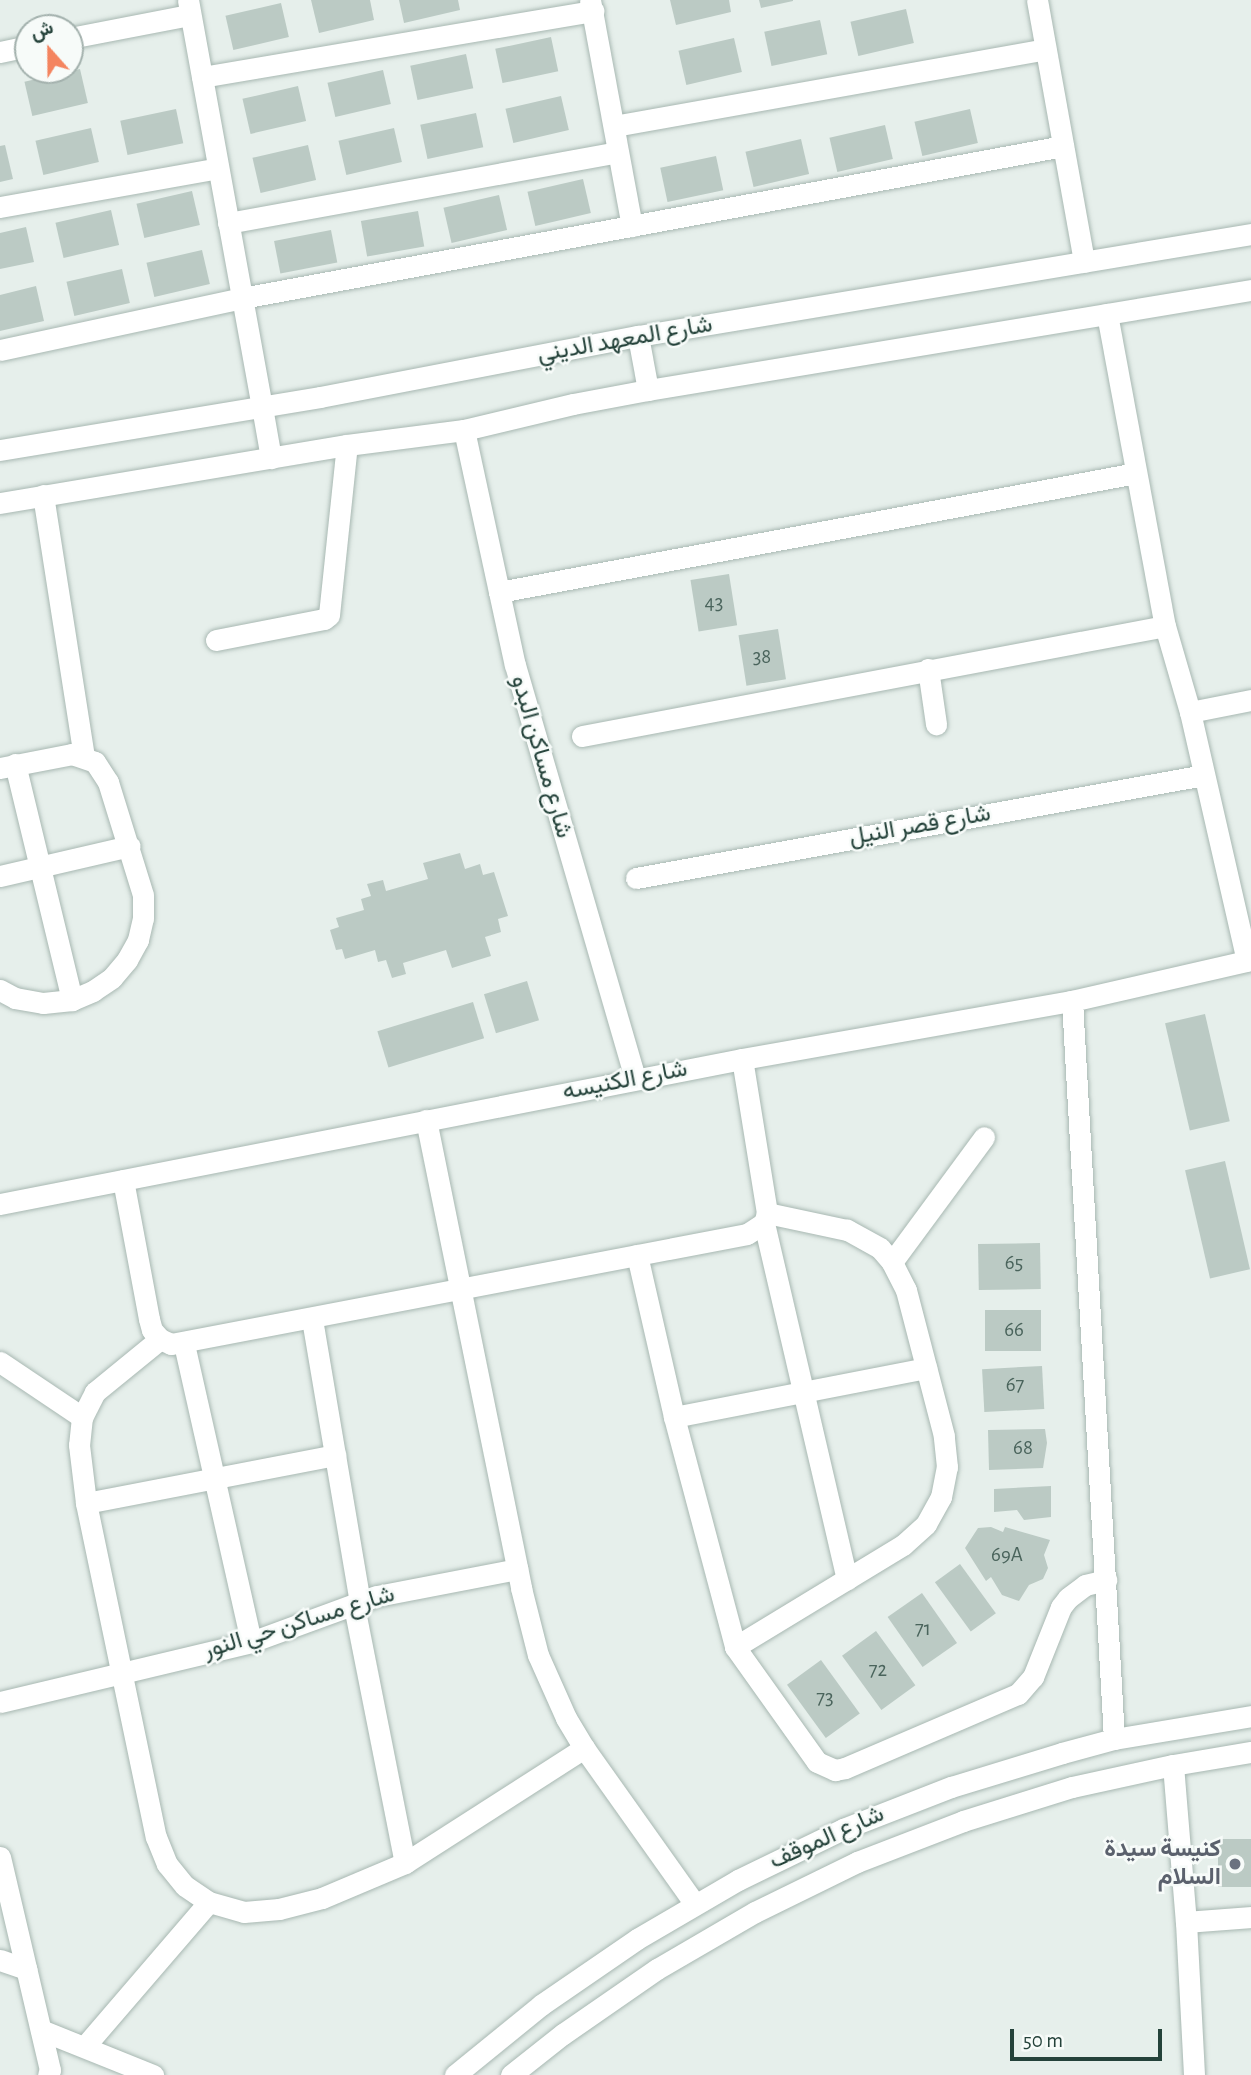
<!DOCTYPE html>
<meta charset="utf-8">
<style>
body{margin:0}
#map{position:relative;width:1251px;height:2075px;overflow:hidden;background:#e6efeb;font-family:"Alegreya Sans",Vazirmatn,sans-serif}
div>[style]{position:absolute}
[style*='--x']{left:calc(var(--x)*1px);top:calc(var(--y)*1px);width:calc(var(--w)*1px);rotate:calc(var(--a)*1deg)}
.building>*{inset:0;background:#bbcac4;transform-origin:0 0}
.roads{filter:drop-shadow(0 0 2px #a8b8b2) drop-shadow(0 0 2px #a8b8b2)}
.minor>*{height:21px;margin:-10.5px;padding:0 10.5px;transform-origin:10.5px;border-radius:10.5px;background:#fff}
.tertiary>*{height:21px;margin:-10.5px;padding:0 10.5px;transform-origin:10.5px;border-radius:10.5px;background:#fff}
.dots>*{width:19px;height:19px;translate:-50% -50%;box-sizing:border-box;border:4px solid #f7fbf9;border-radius:50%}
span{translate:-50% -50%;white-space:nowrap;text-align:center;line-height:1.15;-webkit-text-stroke:5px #f7fbf9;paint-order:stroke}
.number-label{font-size:21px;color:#4a645c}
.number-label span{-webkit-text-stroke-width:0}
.street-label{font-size:24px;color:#24423a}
.worship-label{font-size:24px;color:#5b616d;font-weight:700}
.right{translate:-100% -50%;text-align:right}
.north{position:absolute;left:14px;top:14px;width:70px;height:70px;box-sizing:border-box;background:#f7fbf9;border:2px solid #a3b1ad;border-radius:50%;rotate:339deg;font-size:19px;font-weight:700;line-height:28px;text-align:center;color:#24423a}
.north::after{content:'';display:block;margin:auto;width:24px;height:32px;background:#f4845f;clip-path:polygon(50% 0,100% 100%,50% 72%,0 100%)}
.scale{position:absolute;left:1010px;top:2029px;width:152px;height:32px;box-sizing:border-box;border:4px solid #24423a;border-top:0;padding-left:9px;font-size:21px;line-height:24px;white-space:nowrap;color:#24423a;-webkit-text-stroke:5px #f7fbf9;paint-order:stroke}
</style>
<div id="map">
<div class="building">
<i style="clip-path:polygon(311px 0,370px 0,374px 20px,319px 33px)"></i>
<i style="clip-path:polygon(399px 0,458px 0,460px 10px,404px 23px)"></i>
<i style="clip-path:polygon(670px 0,729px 0,731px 12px,676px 25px)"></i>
<i style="clip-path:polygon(759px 0,793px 0,793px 1px,761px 8px)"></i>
<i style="left:281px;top:3px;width:35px;height:57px;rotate:77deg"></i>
<i style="left:906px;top:9px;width:35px;height:57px;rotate:77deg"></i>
<i style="left:820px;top:20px;width:35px;height:57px;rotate:78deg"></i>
<i style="left:551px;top:37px;width:35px;height:57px;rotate:78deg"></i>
<i style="left:734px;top:38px;width:35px;height:57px;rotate:77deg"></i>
<i style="left:466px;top:54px;width:35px;height:57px;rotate:78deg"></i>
<i style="left:80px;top:69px;width:35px;height:57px;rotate:77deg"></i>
<i style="left:383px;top:70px;width:35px;height:57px;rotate:77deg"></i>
<i style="left:298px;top:86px;width:36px;height:57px;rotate:77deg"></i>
<i style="left:561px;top:96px;width:35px;height:57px;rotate:77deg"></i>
<i style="left:176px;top:109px;width:35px;height:57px;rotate:78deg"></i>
<i style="left:970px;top:109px;width:35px;height:57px;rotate:77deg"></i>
<i style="left:476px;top:113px;width:35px;height:57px;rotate:78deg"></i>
<i style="left:885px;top:125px;width:35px;height:57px;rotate:77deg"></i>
<i style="left:91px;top:128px;width:35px;height:57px;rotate:77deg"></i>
<i style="left:394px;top:128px;width:35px;height:57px;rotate:77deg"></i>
<i style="left:801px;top:139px;width:36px;height:57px;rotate:77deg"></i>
<i style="clip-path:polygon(5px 145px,13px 179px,0 182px,0 146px)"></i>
<i style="left:308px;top:145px;width:36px;height:57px;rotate:77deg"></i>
<i style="left:716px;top:156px;width:35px;height:57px;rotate:78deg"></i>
<i style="left:583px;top:179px;width:35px;height:57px;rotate:77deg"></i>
<i style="left:192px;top:191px;width:35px;height:57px;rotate:77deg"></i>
<i style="left:499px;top:195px;width:36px;height:57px;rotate:77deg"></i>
<i style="left:111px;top:210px;width:36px;height:57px;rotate:77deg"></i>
<i style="left:418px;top:211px;width:36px;height:58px;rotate:80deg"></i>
<i style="clip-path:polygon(26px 227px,34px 262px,0 269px,0 233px)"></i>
<i style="left:331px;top:230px;width:33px;height:58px;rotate:79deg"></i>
<i style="left:202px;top:250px;width:35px;height:57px;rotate:77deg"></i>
<i style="left:122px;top:269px;width:35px;height:57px;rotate:77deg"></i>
<i style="clip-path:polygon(36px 286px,44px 321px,0 331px,0 295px)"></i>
<i style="left:729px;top:574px;width:52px;height:39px;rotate:81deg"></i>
<i style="left:778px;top:629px;width:51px;height:40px;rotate:81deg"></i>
<i style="clip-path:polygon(460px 853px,465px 869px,480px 864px,483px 875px,494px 872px,508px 916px,498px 919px,501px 932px,485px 937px,491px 956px,452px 968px,446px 950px,403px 963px,406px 974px,392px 978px,386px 960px,378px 962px,375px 950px,345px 959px,342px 949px,336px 950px,330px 930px,339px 927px,336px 918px,364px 910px,361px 899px,371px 896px,367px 884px,383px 880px,386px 891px,428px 879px,423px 863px)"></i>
<i style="left:527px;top:981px;width:41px;height:45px;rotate:73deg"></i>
<i style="left:473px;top:1002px;width:38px;height:100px;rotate:73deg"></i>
<i style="left:1205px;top:1014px;width:110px;height:41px;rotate:77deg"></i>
<i style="left:1225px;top:1161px;width:111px;height:41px;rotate:77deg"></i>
<i style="left:1040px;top:1243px;width:46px;height:62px;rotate:89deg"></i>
<i style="left:1041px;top:1310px;width:41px;height:56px;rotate:90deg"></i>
<i style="left:1042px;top:1366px;width:43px;height:60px;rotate:87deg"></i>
<i style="clip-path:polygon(1045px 1429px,1047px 1443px,1043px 1468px,989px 1470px,988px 1430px)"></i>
<i style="clip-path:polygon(1051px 1486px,1051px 1517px,1024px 1520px,1017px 1510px,994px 1512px,994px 1489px)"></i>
<i style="clip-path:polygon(991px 1527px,1003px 1532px,1005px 1527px,1050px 1540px,1044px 1555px,1048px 1568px,1043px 1579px,1029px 1585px,1019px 1601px,1002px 1595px,991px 1577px,986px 1581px,965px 1548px,978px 1528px)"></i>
<i style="left:960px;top:1564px;width:61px;height:31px;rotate:54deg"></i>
<i style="left:922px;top:1593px;width:61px;height:42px;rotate:55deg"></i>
<i style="left:876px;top:1631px;width:67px;height:42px;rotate:54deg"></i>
<i style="left:821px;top:1660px;width:66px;height:42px;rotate:54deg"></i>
<i style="left:1251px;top:1839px;width:48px;height:33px;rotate:90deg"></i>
</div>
<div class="roads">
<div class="minor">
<i style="--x:188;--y:0;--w:414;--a:79.7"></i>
<i style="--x:590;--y:0;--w:230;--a:79.5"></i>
<i style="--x:1037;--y:0;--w:266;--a:79.8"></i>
<i style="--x:70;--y:38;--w:122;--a:-10.9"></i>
<i style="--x:0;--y:52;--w:29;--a:-12"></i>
<i style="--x:202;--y:77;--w:397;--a:-9.6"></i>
<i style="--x:614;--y:126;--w:438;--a:-10.1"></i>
<i style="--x:0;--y:207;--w:221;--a:-10.1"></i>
<i style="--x:228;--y:223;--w:396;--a:-10.3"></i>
<i style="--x:1107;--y:314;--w:317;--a:79.5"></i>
<i style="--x:1165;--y:626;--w:90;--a:73.8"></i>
<i style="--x:1190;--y:712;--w:255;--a:77.1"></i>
<i style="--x:0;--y:350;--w:248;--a:-12.1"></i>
<i style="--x:242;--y:298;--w:835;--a:-10.49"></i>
<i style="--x:464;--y:430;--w:240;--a:77.8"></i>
<i style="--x:515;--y:665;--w:431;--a:73.8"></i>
<i style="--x:43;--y:495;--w:264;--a:81.1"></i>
<i style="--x:499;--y:592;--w:648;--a:-10.58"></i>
<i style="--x:216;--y:640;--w:110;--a:-11"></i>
<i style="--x:324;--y:619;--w:6;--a:-39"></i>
<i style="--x:329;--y:615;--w:171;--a:-84"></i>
<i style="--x:928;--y:669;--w:56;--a:81.7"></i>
<i style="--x:1190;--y:712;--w:62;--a:-11.1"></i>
<i style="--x:582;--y:736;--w:593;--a:-10.68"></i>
<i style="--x:15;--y:764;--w:243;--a:76.4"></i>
<i style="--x:0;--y:768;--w:73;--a:-11"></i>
<i style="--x:72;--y:754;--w:24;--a:19"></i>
<i style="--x:95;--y:762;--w:24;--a:57"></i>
<i style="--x:108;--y:782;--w:118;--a:72.8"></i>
<i style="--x:143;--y:895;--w:23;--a:90"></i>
<i style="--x:143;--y:918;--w:23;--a:103"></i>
<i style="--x:138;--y:940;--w:23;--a:119"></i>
<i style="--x:127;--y:960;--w:23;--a:130"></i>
<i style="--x:112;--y:978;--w:23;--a:146"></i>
<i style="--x:93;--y:991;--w:23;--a:157"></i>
<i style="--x:72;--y:1000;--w:29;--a:174"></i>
<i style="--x:43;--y:1003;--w:28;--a:-170"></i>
<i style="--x:15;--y:998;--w:17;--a:-152"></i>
<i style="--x:0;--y:876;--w:133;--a:-13"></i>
<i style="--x:636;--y:878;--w:577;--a:-10.28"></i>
<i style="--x:1072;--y:1001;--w:739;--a:86.74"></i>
<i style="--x:426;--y:1120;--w:478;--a:78.5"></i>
<i style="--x:521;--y:1588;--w:69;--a:75.8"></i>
<i style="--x:538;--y:1655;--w:69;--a:66"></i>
<i style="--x:566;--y:1718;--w:35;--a:59"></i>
<i style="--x:584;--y:1748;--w:191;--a:54.6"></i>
<i style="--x:123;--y:1180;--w:141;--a:79.4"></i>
<i style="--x:149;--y:1319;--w:11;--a:75"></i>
<i style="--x:152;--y:1330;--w:12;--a:48"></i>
<i style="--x:160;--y:1339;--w:12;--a:24"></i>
<i style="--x:171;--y:1344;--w:586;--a:-10.81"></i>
<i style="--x:747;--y:1234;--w:20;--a:-33"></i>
<i style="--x:764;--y:1223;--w:10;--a:-73"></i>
<i style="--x:767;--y:1213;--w:156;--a:-99.2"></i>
<i style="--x:0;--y:1204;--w:756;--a:-11.06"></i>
<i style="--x:742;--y:1059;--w:335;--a:-10"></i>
<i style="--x:1072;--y:1001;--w:184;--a:-12.9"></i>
<i style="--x:764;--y:1223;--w:366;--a:76.9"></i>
<i style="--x:637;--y:1255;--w:166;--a:77.1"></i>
<i style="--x:674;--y:1417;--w:238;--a:75.1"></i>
<i style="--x:735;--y:1647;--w:141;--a:54.5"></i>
<i style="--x:817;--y:1762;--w:20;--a:24"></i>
<i style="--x:835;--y:1770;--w:10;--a:-11"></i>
<i style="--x:845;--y:1768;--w:188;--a:-23.2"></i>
<i style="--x:1018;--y:1694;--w:23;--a:-49"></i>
<i style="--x:1033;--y:1677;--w:75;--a:-68.2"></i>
<i style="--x:1061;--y:1607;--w:11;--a:-52"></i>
<i style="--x:1068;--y:1598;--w:21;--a:-37"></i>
<i style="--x:1085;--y:1585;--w:22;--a:-13"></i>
<i style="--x:892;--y:1262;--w:155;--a:-53.6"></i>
<i style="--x:312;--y:1319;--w:287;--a:80.4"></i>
<i style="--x:160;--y:1339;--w:84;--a:140.8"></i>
<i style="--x:95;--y:1392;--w:28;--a:117"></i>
<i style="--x:82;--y:1417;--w:28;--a:96"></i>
<i style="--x:79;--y:1445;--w:58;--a:83.1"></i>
<i style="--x:86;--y:1503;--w:341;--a:78.2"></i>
<i style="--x:156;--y:1837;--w:29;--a:68"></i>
<i style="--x:167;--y:1864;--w:28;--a:51"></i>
<i style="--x:185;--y:1886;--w:29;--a:34"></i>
<i style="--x:209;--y:1902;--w:36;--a:16"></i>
<i style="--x:244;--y:1912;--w:35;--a:-5"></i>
<i style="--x:279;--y:1909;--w:44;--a:-14.3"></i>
<i style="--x:322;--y:1898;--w:90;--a:-22.9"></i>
<i style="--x:405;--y:1863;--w:213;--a:-32.7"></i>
<i style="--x:184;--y:1344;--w:305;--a:77.3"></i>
<i style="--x:0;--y:1362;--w:99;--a:33.9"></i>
<i style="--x:674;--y:1417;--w:257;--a:-11"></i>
<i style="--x:86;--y:1503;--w:254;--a:-10.9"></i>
<i style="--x:354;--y:1606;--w:262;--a:78.8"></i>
<i style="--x:735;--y:1647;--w:197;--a:-31.3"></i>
<i style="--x:903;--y:1545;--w:31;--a:-42"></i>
<i style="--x:926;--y:1524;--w:31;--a:-61"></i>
<i style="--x:941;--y:1497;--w:31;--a:-79"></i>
<i style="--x:947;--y:1467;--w:31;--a:-96"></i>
<i style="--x:944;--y:1436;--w:151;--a:-104.6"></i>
<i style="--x:906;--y:1290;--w:31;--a:-117"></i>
<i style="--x:892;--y:1262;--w:18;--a:-131"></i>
<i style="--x:880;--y:1248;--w:38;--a:-151"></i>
<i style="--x:847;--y:1230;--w:82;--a:-168"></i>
<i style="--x:0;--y:1702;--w:258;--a:-13.4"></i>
<i style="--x:251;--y:1642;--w:134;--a:-20.1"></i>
<i style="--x:377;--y:1596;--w:143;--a:-10.9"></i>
<i style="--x:1173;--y:1765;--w:158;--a:85.3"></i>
<i style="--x:1186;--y:1922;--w:153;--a:87"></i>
<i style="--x:0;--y:1857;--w:219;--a:76.8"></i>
<i style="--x:50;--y:2070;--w:5;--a:112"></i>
<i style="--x:1186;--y:1922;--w:65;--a:-4.4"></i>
<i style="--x:0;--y:1960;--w:28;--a:19"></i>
<i style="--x:41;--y:2030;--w:121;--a:21.9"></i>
<i style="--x:85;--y:2046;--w:190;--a:-49.3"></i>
</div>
<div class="tertiary">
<i style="--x:638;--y:336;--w:55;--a:79.5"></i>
<i style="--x:262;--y:407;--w:52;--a:80"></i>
<i style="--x:0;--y:450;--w:324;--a:-9.4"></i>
<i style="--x:320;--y:397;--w:324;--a:-10.9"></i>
<i style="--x:638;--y:336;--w:621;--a:-9.45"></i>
<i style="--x:0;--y:503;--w:352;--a:-9.5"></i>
<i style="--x:347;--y:445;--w:118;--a:-7.3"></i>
<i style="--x:464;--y:430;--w:112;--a:-13.4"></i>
<i style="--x:573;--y:404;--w:76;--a:-10.6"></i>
<i style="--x:648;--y:390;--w:611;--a:-9.42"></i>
<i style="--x:455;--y:2075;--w:111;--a:-39.1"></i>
<i style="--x:541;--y:2005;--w:116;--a:-34.5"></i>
<i style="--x:637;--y:1939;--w:117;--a:-30.3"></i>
<i style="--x:738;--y:1880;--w:117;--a:-25.9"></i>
<i style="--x:843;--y:1829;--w:116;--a:-21.3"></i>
<i style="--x:951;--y:1787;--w:116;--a:-17"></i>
<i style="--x:1062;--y:1753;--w:54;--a:-15.1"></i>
<i style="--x:1114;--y:1739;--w:139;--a:-9.5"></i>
<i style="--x:511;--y:2075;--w:66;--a:-38.3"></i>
<i style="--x:563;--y:2034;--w:114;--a:-34.7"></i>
<i style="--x:657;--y:1969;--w:113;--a:-30.2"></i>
<i style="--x:755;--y:1912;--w:114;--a:-26.1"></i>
<i style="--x:857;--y:1862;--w:114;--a:-21.1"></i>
<i style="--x:963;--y:1821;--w:114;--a:-17.3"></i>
<i style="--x:1072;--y:1787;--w:103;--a:-12.3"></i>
<i style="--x:1173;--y:1765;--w:79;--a:-9.5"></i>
</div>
</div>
<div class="dots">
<i style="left:1235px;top:1864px;background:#6b7280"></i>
</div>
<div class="number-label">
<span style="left:714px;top:603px">43</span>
<span style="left:762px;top:657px">38</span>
<span style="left:1014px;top:1263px">65</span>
<span style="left:1014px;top:1330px">66</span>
<span style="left:1015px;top:1385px">67</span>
<span style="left:1023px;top:1448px">68</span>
<span style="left:1007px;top:1555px">69A</span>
<span style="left:923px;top:1629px">71</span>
<span style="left:878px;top:1670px">72</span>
<span style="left:825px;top:1698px">73</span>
</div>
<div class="street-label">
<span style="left:625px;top:340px;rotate:-10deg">شارع المعهد الديني</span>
<span style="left:541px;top:757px;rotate:74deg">شارع مساكن البدو</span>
<span style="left:920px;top:826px;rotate:-10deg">شارع قصر النيل</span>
<span style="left:625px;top:1081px;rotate:-11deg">شارع الكنيسه</span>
<span style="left:299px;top:1623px;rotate:-17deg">شارع مساكن حي النور</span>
<span style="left:827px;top:1838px;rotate:-24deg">شارع الموقف</span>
</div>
<div class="worship-label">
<span class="right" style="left:1221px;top:1864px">كنيسة سيدة<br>السلام</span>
</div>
<div class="north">ش</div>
<div class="scale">50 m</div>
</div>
